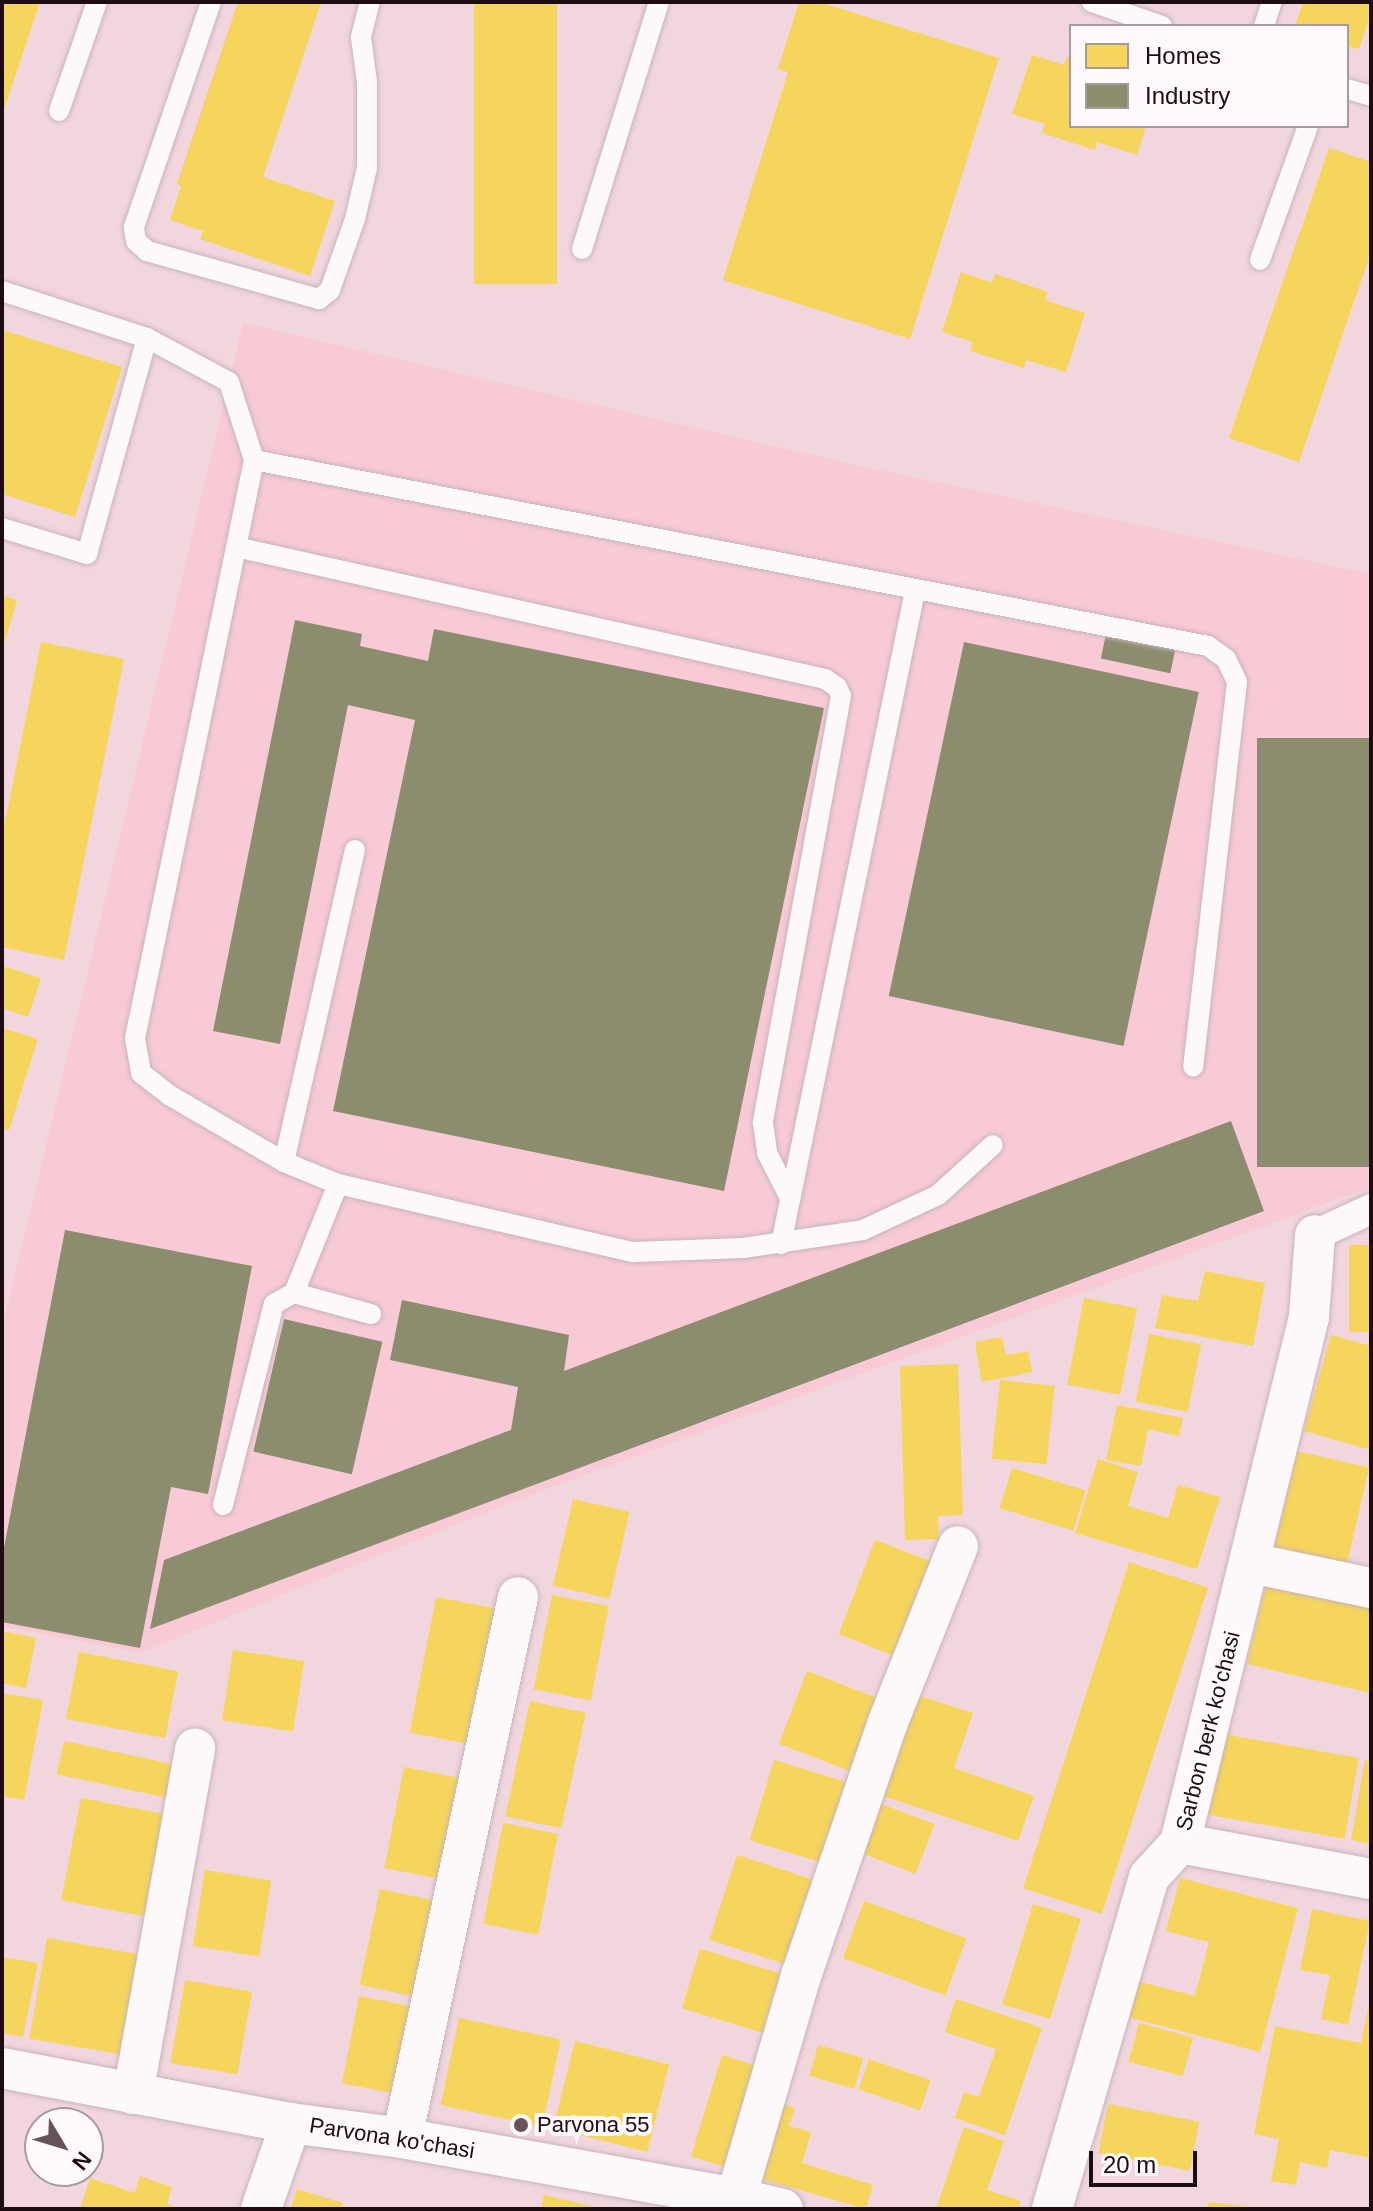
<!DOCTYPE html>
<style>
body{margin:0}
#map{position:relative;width:1373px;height:2211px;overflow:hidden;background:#f1d6dd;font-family:Helvetica,sans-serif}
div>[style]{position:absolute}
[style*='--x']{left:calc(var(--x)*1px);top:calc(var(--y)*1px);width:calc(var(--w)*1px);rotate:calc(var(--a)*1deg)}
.built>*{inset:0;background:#f7cad6}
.homes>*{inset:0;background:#f6d55c;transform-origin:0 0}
.industry>*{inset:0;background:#8c8c6e;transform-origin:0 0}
.roads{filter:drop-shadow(0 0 2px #c8b4ba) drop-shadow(0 0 2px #c8b4ba)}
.service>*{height:20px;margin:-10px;padding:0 10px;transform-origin:10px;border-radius:10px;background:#fdf9fa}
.pedestrian>*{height:30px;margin:-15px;padding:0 15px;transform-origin:15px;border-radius:15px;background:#fdf9fa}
.minor>*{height:40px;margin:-20px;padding:0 20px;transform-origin:20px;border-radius:20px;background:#fdf9fa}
.dots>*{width:22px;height:22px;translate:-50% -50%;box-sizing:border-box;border:4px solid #fff9fb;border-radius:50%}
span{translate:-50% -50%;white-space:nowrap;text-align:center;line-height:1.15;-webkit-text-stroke:8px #fff9fb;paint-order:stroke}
.street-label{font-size:22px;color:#1d0c12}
.poi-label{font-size:22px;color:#1d0c12}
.left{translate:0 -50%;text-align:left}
.frame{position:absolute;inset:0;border:4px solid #1d0c12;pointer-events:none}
.legend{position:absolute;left:1069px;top:24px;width:280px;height:104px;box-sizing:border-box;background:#fff9fb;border:2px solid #a59a9e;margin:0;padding:10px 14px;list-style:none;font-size:24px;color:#1d0c12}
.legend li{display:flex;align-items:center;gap:16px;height:40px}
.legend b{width:40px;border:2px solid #a59a9e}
.north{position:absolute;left:24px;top:2107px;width:80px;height:80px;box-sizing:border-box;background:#fff9fb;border:2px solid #a59a9e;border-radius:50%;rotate:128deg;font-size:22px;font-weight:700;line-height:32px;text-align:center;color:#1d0c12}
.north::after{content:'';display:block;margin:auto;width:28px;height:36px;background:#675359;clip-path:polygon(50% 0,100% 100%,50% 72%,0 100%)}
.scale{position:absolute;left:1089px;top:2151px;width:108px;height:36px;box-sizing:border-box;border:4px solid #1d0c12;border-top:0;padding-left:10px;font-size:24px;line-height:28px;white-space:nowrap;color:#1d0c12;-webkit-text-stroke:6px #fff9fb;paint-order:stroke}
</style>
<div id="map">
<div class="built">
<i style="clip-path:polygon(243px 323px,851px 464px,1371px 574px,1371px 1187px,511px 1502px,140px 1653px,2px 1626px,2px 1329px)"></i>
</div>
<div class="homes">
<i style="clip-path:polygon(2px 2px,40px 2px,3px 113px,2px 113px)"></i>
<i style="clip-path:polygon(238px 2px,321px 2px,263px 177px,335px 201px,310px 276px,200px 239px,203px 231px,170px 220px,181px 186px,177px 184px)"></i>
<i style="left:474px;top:2px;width:83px;height:282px"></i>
<i style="clip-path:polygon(799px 2px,819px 2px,999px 58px,910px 339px,723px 280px,788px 72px,778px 69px)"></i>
<i style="clip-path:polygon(1303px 2px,1371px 2px,1371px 14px,1359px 49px,1347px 46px,1347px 26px,1295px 26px)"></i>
<i style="clip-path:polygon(1032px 55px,1064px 65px,1066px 57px,1071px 58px,1071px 126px,1146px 126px,1137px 155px,1097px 142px,1095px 150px,1042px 133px,1045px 124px,1012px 114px)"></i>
<i style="clip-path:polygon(1329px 148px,1371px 162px,1371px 252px,1299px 462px,1229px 438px)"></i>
<i style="clip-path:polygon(961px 272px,992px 283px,995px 274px,1048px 292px,1045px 300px,1085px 313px,1066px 372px,1026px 360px,1024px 368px,970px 351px,973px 342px,942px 332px)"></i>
<i style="clip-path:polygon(2px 330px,122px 367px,75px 517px,2px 494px)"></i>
<i style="clip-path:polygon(2px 595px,17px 600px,3px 647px,2px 647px)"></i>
<i style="clip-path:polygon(41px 642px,124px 659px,64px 960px,2px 947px,2px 837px)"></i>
<i style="clip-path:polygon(2px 966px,41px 978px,28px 1017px,2px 1008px)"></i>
<i style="clip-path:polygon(2px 1028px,38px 1039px,9px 1130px,2px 1128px)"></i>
<i style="left:1349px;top:1245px;width:22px;height:87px"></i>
<i style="clip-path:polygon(1205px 1271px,1265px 1283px,1253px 1346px,1155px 1328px,1162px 1295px,1198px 1301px)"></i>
<i style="left:1084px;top:1298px;width:54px;height:88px;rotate:11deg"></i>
<i style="left:1149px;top:1334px;width:53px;height:69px;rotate:11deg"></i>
<i style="clip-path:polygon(1331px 1335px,1371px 1346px,1371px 1450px,1304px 1431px)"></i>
<i style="clip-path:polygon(1002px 1337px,1006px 1355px,1028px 1351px,1032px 1372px,982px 1382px,975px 1342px)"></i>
<i style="clip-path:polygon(958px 1364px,963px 1515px,938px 1516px,939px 1539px,905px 1540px,900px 1366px)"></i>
<i style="left:1000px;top:1380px;width:55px;height:79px;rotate:6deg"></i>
<i style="clip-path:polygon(1117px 1405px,1183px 1418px,1179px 1436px,1148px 1429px,1141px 1466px,1106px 1460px)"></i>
<i style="left:1297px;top:1451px;width:74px;height:108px;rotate:13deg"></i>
<i style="clip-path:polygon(1098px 1459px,1138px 1472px,1128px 1506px,1168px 1518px,1178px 1485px,1220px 1497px,1197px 1569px,1075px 1533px)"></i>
<i style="left:1012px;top:1468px;width:77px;height:42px;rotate:17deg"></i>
<i style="left:573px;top:1499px;width:58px;height:89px;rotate:13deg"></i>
<i style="left:875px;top:1540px;width:61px;height:101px;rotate:21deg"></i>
<i style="left:1129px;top:1562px;width:83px;height:343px;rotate:18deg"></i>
<i style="clip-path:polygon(1269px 1572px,1371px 1596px,1371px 1693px,1247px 1664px)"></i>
<i style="left:552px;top:1595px;width:58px;height:96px;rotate:11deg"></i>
<i style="left:436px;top:1597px;width:62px;height:138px;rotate:11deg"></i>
<i style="clip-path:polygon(2px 1631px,36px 1638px,26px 1688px,2px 1683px)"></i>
<i style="left:233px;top:1650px;width:72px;height:71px;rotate:9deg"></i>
<i style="left:79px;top:1652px;width:101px;height:68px;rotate:11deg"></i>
<i style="left:807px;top:1671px;width:75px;height:78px;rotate:21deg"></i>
<i style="clip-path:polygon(2px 1693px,43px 1700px,24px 1800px,2px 1796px)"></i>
<i style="clip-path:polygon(917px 1695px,973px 1713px,954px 1768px,1034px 1796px,1018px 1841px,883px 1796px)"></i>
<i style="left:530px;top:1701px;width:57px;height:118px;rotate:12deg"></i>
<i style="left:1217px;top:1733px;width:144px;height:82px;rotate:10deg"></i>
<i style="left:64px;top:1741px;width:121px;height:34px;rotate:12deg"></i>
<i style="left:774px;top:1760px;width:77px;height:84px;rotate:17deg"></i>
<i style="clip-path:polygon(1365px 1760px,1371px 1761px,1371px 1844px,1351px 1840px)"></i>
<i style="left:404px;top:1767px;width:60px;height:103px;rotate:11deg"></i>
<i style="left:81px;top:1798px;width:87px;height:104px;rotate:11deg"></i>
<i style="left:871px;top:1800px;width:68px;height:53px;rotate:21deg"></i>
<i style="left:503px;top:1823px;width:56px;height:103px;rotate:11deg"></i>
<i style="left:737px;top:1855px;width:79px;height:89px;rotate:18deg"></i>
<i style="left:205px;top:1870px;width:67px;height:77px;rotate:9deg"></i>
<i style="clip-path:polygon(1180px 1878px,1298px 1908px,1260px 2052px,1128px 2017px,1137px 1981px,1195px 1996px,1209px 1942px,1166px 1931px)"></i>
<i style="left:380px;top:1889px;width:56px;height:98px;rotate:12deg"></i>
<i style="left:864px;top:1901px;width:109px;height:61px;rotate:20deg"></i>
<i style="left:1033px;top:1904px;width:50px;height:105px;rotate:17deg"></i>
<i style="clip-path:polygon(1312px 1909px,1370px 1921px,1348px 2025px,1321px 2019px,1330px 1975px,1300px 1970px)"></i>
<i style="left:47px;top:1938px;width:96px;height:102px;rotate:10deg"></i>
<i style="left:700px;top:1949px;width:84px;height:62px;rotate:17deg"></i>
<i style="clip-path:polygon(2px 1957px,38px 1963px,23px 2037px,2px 2033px)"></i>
<i style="left:185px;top:1980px;width:68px;height:84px;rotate:10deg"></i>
<i style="left:359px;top:1996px;width:56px;height:89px;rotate:11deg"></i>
<i style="clip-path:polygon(1370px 1998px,1371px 2158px,1330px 2150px,1327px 2168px,1300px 2162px,1296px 2185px,1271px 2181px,1279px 2139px,1254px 2134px,1275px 2026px,1361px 2043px)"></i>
<i style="clip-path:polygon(956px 1999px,1042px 2028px,1005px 2135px,955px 2118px,964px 2092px,979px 2097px,996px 2049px,945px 2032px)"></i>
<i style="left:459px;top:2018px;width:104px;height:89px;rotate:12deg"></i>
<i style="left:1139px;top:2023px;width:56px;height:40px;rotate:15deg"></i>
<i style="left:575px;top:2041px;width:97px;height:90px;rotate:14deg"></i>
<i style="left:818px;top:2045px;width:47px;height:32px;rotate:16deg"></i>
<i style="left:722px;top:2055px;width:39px;height:106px;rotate:17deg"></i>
<i style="left:869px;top:2059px;width:65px;height:32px;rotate:19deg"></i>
<i style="clip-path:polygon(778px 2103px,795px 2108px,789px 2126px,811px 2132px,802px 2163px,873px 2185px,866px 2209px,755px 2177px)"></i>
<i style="left:1108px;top:2104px;width:93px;height:50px;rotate:11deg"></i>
<i style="clip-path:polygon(964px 2127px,1004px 2141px,987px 2190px,1021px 2201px,1018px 2209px,936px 2209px)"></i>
<i style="clip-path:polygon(140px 2176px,172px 2187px,167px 2204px,180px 2209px,80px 2209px,90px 2178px,135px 2193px)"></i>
<i style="clip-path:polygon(297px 2189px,343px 2203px,341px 2209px,291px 2209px)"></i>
<i style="clip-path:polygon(544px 2195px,600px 2208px,600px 2209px,541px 2209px)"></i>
<i style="clip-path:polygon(1208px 2202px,1252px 2207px,1252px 2209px,1207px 2209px)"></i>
</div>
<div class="industry">
<i style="clip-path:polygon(295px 620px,362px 634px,360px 646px,428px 661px,434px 629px,824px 708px,724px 1191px,333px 1111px,415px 720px,348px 705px,280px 1044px,213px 1031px)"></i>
<i style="left:1106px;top:634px;width:71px;height:25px;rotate:12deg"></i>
<i style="left:964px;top:642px;width:240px;height:362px;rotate:12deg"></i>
<i style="left:1371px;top:738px;width:429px;height:114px;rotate:90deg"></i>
<i style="clip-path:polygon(1231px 1121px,1264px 1211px,150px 1629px,164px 1560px,511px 1430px,518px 1387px,390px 1360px,402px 1300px,569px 1335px,564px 1371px)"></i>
<i style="clip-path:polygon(65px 1230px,252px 1266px,208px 1494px,171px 1487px,140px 1648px,2px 1622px,2px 1558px)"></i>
<i style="left:284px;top:1319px;width:101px;height:136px;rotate:13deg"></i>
</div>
<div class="roads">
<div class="service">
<i style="--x:211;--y:2;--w:238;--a:108.9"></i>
<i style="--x:134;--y:227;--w:14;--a:82"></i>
<i style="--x:136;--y:241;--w:15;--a:42"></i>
<i style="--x:147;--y:251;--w:179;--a:15.6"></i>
<i style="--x:319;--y:299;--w:14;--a:-39"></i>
<i style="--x:330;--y:290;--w:75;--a:-70.6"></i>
<i style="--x:355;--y:219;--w:52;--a:-76.8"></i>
<i style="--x:367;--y:168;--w:86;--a:-90"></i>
<i style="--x:367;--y:82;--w:45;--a:-97.6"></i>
<i style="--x:361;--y:37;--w:36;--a:-76"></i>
<i style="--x:1092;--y:2;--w:74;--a:18.9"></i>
<i style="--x:1264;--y:26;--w:25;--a:-72"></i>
<i style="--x:1347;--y:89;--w:25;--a:16"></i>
<i style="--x:59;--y:111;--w:115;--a:-70.8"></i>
<i style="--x:582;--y:249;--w:259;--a:-72.7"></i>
<i style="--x:1260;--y:260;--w:142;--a:-70.3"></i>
<i style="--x:2;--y:291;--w:152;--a:18"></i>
<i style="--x:147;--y:338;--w:224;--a:105.5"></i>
<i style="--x:87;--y:554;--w:89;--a:-163"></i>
<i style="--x:147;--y:338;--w:93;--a:28.2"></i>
<i style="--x:229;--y:382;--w:82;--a:72.2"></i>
<i style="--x:254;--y:460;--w:972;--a:11.03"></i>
<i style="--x:1208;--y:646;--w:22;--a:36"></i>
<i style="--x:1226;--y:659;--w:25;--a:64"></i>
<i style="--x:1237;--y:682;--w:387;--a:96.5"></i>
<i style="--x:254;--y:460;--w:590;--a:101.63"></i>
<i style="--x:135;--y:1038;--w:36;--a:80"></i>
<i style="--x:141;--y:1073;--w:36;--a:38"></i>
<i style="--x:169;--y:1095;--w:133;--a:30.2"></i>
<i style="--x:284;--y:1162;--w:58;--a:22.2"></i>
<i style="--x:338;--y:1184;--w:303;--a:13"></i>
<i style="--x:633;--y:1252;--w:110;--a:-2.1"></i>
<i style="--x:743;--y:1248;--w:121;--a:-8.5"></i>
<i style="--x:863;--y:1230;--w:83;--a:-25"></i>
<i style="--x:938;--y:1195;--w:74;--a:-42.3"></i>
<i style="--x:236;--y:547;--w:604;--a:12.63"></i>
<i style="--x:825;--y:679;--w:14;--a:34"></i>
<i style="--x:837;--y:687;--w:10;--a:66"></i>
<i style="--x:841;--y:696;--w:434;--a:100.4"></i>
<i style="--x:763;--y:1123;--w:30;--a:82"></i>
<i style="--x:767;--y:1153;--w:51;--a:62.9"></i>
<i style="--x:284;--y:1162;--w:320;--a:-77.2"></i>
<i style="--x:338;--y:1184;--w:118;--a:112"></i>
<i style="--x:294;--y:1293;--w:80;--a:15.3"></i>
<i style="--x:781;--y:1244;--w:667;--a:-78.4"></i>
<i style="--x:223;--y:1505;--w:207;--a:-75.8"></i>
<i style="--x:274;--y:1304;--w:23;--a:-29"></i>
</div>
<div class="pedestrian">
<i style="--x:1315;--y:1235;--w:62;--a:-24.9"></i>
</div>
<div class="minor">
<i style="--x:1251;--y:1563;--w:123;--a:11.8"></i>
<i style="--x:1180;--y:1843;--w:194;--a:10.7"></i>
<i style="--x:2;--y:2068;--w:294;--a:10.8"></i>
<i style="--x:291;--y:2123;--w:112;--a:7.7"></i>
<i style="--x:402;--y:2138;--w:339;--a:10.2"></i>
<i style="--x:736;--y:2198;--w:48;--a:13.2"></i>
<i style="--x:133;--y:2094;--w:351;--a:-79.8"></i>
<i style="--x:402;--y:2138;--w:553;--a:-77.9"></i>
<i style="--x:736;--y:2198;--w:234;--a:-73.7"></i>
<i style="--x:802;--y:1973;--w:265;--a:-71.1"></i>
<i style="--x:888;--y:1722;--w:189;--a:-68.3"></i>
<i style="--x:261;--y:2209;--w:91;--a:-70.8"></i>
<i style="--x:1052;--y:2209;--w:346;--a:-73.7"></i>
<i style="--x:1149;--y:1877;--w:46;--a:-47.6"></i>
<i style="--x:1180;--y:1843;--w:542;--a:-76.22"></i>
<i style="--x:1309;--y:1317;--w:82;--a:-85.8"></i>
</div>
</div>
<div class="dots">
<i style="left:521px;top:2125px;background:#675359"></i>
</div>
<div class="street-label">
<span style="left:1208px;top:1731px;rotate:-76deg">Sarbon berk ko'chasi</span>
<span style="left:392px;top:2138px;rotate:9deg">Parvona ko'chasi</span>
</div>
<div class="poi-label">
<span class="left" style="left:537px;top:2125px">Parvona 55</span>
</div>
<div class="frame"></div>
<ul class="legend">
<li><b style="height:22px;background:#f6d55c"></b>Homes</li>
<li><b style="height:22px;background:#8c8c6e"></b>Industry</li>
</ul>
<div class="north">N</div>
<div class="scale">20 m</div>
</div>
